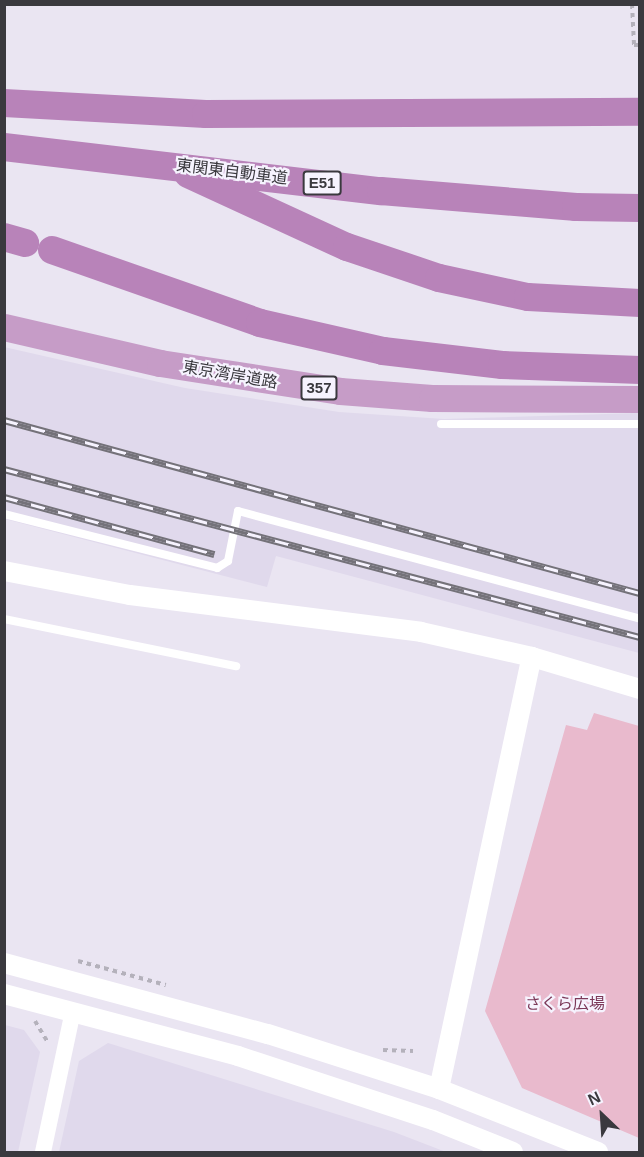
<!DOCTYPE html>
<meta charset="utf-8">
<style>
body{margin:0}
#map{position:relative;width:644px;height:1157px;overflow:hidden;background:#eae5f2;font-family:Arial,"Noto Sans JP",sans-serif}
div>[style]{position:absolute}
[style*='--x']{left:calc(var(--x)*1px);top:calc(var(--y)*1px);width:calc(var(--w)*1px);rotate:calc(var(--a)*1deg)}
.built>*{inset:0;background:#e0d9ec}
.green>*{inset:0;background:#e9bacd}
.path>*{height:4px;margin-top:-2px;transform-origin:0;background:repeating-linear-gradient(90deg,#b4b1bb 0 4.5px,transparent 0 9px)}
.service>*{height:8px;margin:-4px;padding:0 4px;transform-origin:4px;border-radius:4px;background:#fff}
.minor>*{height:16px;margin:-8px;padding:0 8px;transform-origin:8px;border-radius:8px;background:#fff}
.tertiary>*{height:20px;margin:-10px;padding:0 10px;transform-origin:10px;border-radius:10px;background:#fff}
.trunk>*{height:27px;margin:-13.5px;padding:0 13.5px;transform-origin:13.5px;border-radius:13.5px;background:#c69cc7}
.motorway>*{height:28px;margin:-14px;padding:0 14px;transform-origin:14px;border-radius:14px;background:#b883b9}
.rail>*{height:7px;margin-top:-3.5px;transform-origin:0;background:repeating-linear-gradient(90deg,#f6f3fe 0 14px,#747279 0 28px);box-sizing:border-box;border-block:2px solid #747279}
span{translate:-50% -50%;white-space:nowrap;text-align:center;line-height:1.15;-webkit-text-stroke:4.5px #f6f3fe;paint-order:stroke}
.shield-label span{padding:2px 4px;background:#f6f3fe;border:2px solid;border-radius:4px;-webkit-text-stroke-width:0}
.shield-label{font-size:15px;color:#3a393e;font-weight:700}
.street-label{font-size:16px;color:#3a393e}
.park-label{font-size:16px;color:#7c3959}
.frame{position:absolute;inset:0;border:6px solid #3a393e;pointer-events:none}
.north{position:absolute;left:572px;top:1085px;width:60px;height:60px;-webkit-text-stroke:4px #f6f3fe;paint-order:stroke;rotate:335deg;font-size:16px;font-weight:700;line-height:24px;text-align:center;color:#3a393e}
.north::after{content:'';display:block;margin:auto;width:21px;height:27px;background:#3a393e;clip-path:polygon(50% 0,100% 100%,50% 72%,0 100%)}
</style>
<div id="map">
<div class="built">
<i style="clip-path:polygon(4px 347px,185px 388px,339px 412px,444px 419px,639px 413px,639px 653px,276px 556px,267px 587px,5px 519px)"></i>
<i style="clip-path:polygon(5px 1025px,24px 1030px,40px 1052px,18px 1152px,5px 1152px)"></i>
<i style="clip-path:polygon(108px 1043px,394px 1132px,446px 1152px,59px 1152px,79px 1061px)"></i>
</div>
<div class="green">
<i style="clip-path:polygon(594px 713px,639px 726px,639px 1138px,522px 1088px,485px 1011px,566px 725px,587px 730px)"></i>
</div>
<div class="path">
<i style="--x:632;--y:4;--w:41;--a:87.2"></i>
<i style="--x:634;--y:45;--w:6;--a:0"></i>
<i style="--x:78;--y:961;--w:91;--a:15.3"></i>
<i style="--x:35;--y:1021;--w:26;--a:59"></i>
<i style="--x:383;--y:1050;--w:30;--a:2"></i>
</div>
<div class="service">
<i style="--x:441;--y:424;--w:199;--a:0"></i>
<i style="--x:4;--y:514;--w:220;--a:14.2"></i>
<i style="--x:217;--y:568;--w:13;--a:-32"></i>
<i style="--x:228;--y:561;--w:51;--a:-78.7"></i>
<i style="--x:238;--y:511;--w:416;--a:15"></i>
<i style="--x:4;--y:619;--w:237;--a:11.5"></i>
</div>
<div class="minor">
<i style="--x:43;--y:1152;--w:144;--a:-78"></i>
</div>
<div class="tertiary">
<i style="--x:4;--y:571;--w:128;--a:10.8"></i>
<i style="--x:130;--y:595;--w:293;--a:7.2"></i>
<i style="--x:421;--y:632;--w:114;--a:12.7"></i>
<i style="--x:532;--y:657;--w:113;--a:16.5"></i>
<i style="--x:4;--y:963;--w:273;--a:15.1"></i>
<i style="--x:268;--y:1034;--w:180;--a:17.8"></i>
<i style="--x:439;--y:1089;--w:171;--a:21.6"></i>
<i style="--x:4;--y:994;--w:242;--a:14.8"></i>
<i style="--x:238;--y:1056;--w:205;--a:18.2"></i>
<i style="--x:433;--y:1120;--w:86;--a:21.8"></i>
<i style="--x:439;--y:1089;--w:442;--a:-77.9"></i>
</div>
<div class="trunk">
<i style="--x:4;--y:327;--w:160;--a:13"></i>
<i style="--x:160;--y:363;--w:182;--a:8.8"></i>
<i style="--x:340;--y:391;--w:92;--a:4.4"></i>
<i style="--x:432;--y:398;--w:208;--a:0.3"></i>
</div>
<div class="motorway">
<i style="--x:4;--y:103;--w:202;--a:3.1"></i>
<i style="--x:206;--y:114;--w:434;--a:-0.3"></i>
<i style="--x:4;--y:147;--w:380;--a:6.7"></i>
<i style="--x:381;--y:191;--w:196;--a:4.7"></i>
<i style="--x:576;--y:207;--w:64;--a:0.9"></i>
<i style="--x:188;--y:174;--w:175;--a:24.7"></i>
<i style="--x:347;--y:247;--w:97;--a:18.6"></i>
<i style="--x:439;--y:278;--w:91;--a:12.1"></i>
<i style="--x:528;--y:297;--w:112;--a:3.1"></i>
<i style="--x:4;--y:237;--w:22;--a:16"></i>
<i style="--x:52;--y:250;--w:220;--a:19.3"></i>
<i style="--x:260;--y:323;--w:126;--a:12.8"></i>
<i style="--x:383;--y:351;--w:120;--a:6.7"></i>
<i style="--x:502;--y:365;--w:138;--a:2.1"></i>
</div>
<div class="rail">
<i style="--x:4;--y:420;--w:659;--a:15.22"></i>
<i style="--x:4;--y:469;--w:658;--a:14.8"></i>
<i style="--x:4;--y:497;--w:218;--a:15.2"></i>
</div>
<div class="shield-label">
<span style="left:322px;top:183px">E51</span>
<span style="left:319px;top:388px">357</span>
</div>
<div class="street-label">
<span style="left:232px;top:172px;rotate:7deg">東関東自動車道</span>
<span style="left:230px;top:375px;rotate:10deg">東京湾岸道路</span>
</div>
<div class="park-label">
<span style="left:565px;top:1004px">さくら広場</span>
</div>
<div class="frame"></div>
<div class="north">N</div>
</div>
